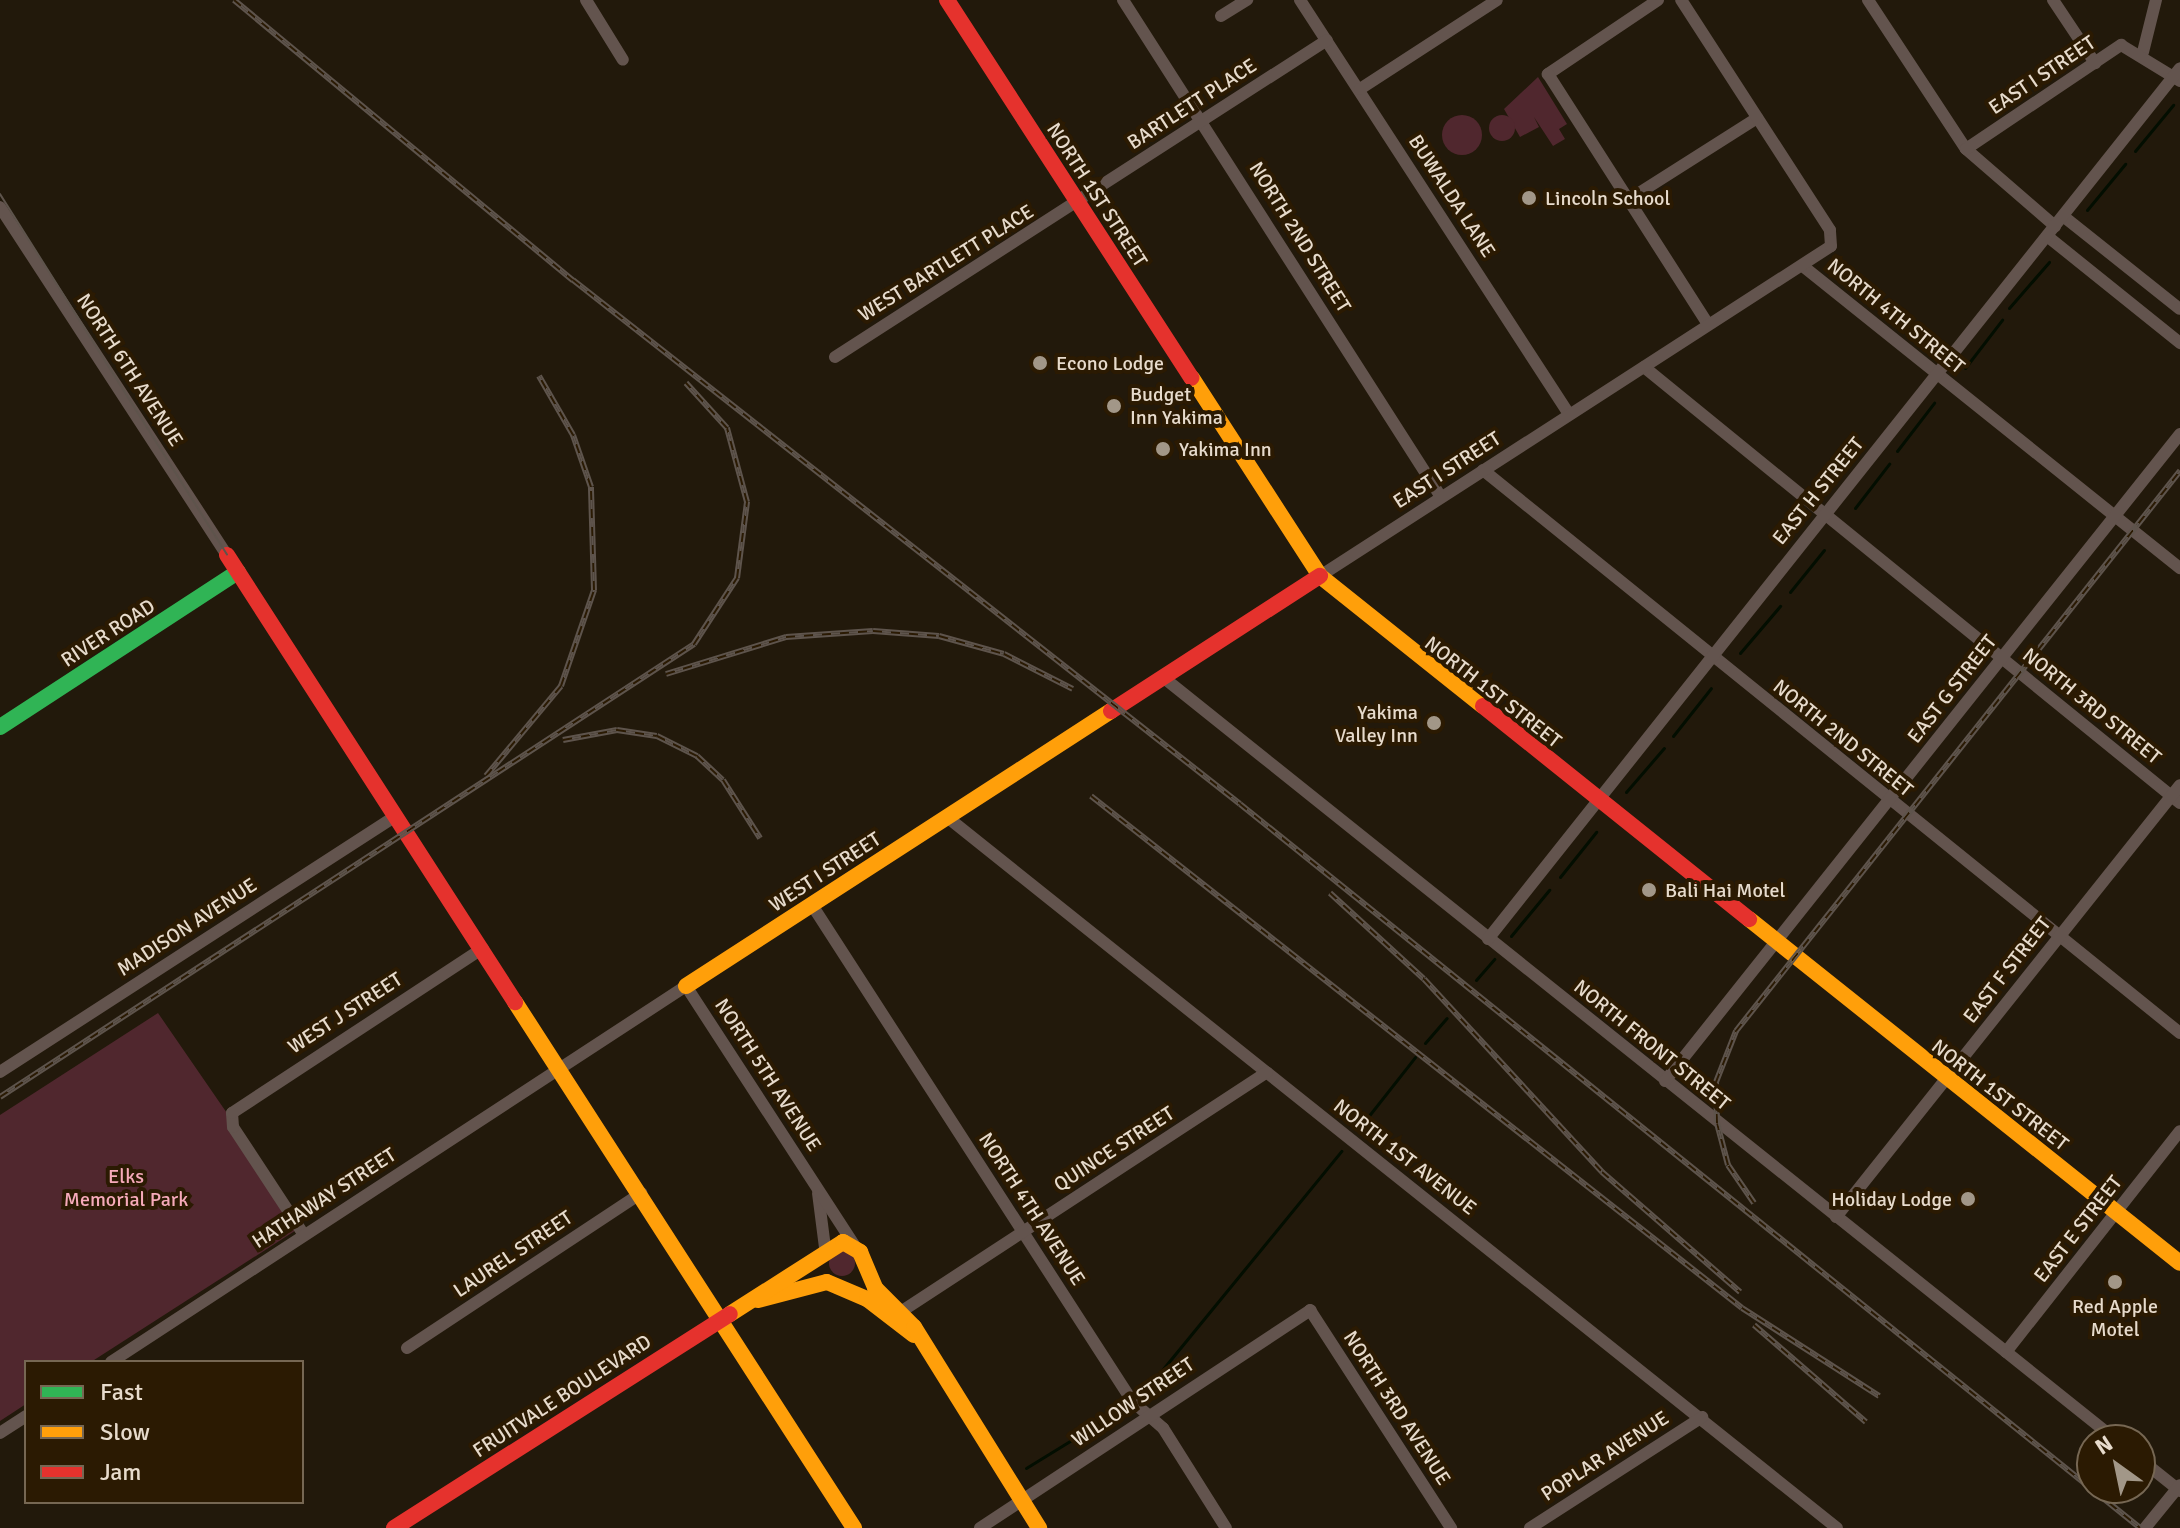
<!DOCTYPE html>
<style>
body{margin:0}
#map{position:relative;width:2180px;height:1528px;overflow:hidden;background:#22190b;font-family:Signika,sans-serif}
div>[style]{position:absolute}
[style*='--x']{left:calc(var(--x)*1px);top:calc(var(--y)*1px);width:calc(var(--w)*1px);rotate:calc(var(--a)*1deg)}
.green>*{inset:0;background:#50272e}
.round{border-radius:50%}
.stream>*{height:3px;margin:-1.5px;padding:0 1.5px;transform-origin:1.5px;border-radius:1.5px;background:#030e01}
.street>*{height:12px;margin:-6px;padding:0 6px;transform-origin:6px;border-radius:6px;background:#63544e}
.fast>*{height:16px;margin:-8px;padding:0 8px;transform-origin:8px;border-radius:8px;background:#30b455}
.slow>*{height:16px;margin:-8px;padding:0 8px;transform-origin:8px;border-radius:8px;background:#ff9f0a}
.jam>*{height:16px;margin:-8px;padding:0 8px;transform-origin:8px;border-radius:8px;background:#e5322d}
.tram>*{height:2px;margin:-1px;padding:0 1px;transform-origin:1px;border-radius:1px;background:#5e544c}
.rail>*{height:6px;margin-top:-3px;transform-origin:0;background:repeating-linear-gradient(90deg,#2b1a02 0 9px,#5e544c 0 18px);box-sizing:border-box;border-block:2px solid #5e544c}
.dots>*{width:22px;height:22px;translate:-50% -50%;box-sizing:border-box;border:4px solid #2b1a02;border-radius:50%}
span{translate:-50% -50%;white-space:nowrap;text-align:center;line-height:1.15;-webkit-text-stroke:8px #2b1a02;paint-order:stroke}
.street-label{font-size:20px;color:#e7dbcc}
.poi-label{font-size:20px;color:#e7dbcc}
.left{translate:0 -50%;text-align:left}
.right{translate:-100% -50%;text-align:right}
.park-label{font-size:20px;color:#f6aaba}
.legend{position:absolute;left:24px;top:1360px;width:280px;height:144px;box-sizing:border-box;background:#2b1a02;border:2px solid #766753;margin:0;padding:10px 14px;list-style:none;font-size:24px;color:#e7dbcc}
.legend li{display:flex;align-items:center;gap:16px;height:40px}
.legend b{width:40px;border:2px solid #766753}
.north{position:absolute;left:2076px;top:1424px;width:80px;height:80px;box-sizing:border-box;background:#2b1a02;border:2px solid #766753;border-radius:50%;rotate:327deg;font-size:22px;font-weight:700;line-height:32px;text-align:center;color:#e7dbcc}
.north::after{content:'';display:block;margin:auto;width:28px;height:36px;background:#a29788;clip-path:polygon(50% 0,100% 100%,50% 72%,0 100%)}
</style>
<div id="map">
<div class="green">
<i style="clip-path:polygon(1538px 77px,1567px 124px,1559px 129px,1565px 139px,1553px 146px,1534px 117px,1539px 127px,1520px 137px,1504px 109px)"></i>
<i class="round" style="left:1489px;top:115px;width:26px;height:26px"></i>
<i class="round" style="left:1442px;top:115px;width:40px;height:40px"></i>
<i style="clip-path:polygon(158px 1013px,304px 1225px,91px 1362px,26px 1362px,26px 1404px,0 1421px,0 1115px)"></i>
<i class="round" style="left:829px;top:1250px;width:26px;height:26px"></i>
</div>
<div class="stream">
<i style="--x:2135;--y:151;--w:60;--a:-50.4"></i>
<i style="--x:2087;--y:210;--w:60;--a:-50.4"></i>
<i style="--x:2009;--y:308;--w:61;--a:-49"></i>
<i style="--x:1965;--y:368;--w:61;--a:-52.4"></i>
<i style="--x:1897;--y:451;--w:61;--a:-52.4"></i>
<i style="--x:1855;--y:508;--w:56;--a:-52.3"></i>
<i style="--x:1790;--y:592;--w:54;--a:-51"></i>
<i style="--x:1740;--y:653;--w:62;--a:-49.6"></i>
<i style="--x:1673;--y:736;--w:61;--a:-51.6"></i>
<i style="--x:1626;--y:792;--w:58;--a:-49.2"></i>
<i style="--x:1560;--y:877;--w:58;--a:-51.3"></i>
<i style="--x:1511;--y:936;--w:60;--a:-50.4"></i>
<i style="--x:1476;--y:980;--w:28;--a:-49"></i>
<i style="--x:1425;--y:1043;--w:33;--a:-49"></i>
<i style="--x:1360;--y:1127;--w:89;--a:-51.8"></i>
<i style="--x:1140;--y:1397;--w:318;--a:-50.7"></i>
<i style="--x:1026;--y:1468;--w:116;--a:-31.6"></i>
</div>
<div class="street">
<i style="--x:586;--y:0;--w:70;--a:58.3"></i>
<i style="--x:1123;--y:0;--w:590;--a:57.39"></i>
<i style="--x:1300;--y:0;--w:494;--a:57"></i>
<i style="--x:1658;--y:0;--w:133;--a:146.1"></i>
<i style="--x:1548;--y:74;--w:297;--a:57.4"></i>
<i style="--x:1868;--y:0;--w:178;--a:56.7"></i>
<i style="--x:1966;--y:149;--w:118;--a:40.9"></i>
<i style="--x:2053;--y:0;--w:76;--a:56.3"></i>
<i style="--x:1221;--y:16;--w:31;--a:-32"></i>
<i style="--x:2143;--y:52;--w:54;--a:-76"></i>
<i style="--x:1360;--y:89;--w:163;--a:-33"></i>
<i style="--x:1966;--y:149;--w:187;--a:-33.9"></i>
<i style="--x:2121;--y:45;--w:69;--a:31.4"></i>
<i style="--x:1628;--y:200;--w:153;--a:-32.4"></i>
<i style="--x:0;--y:207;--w:415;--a:56.9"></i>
<i style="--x:2063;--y:216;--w:149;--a:38.5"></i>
<i style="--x:2047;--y:236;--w:171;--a:38.8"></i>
<i style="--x:1804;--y:267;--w:482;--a:38.7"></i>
<i style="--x:835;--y:357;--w:585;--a:-32.79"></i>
<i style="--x:1644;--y:367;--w:691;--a:39.13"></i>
<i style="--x:1483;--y:470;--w:896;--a:38.93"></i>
<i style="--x:1320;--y:576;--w:608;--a:-32.85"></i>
<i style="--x:1831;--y:246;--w:16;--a:-94"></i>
<i style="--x:1830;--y:230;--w:274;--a:-122.9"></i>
<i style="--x:1164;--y:678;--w:1219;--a:38.67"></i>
<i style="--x:947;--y:817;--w:1139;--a:38.62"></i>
<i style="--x:812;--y:905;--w:590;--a:57.17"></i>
<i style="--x:1132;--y:1401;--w:41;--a:41.1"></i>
<i style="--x:1163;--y:1428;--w:118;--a:57.8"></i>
<i style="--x:1488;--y:939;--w:1112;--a:-51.53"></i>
<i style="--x:0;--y:1072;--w:472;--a:-32.9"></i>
<i style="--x:1665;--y:1081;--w:827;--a:-51.48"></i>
<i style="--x:818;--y:1193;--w:55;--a:82.7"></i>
<i style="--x:1836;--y:1217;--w:552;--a:-51.47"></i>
<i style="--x:304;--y:1235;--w:129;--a:-123.3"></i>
<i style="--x:233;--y:1127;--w:14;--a:-94"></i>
<i style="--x:232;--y:1113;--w:300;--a:-33.3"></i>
<i style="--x:902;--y:1311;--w:436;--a:-33.2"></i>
<i style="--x:407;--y:1348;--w:281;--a:-33.5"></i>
<i style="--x:2006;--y:1352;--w:281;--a:-51.8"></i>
<i style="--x:111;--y:1362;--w:687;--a:-33.18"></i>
<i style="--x:686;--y:986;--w:310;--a:57"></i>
<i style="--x:0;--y:1433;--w:31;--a:-33"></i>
<i style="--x:2140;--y:1459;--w:51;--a:38.7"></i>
<i style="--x:980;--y:1528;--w:396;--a:-33.4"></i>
<i style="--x:1310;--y:1310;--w:260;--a:57.1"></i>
<i style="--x:1530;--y:1528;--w:205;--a:-32.8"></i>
<i style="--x:2145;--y:1528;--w:55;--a:-50.9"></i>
</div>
<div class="fast">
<i style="--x:0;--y:727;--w:284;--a:-33.1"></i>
</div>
<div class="slow">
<i style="--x:1192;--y:378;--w:236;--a:57.1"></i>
<i style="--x:1320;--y:576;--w:208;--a:38.6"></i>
<i style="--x:1749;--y:919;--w:551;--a:38.59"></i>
<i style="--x:686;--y:986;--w:506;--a:-32.91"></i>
<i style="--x:515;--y:1002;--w:626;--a:57.2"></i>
<i style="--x:758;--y:1300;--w:71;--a:-14.6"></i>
<i style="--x:827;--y:1282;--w:43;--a:23"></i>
<i style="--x:867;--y:1299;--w:59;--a:37.5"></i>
<i style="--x:730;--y:1314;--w:134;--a:-32.5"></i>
<i style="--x:843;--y:1242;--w:20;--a:30"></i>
<i style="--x:860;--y:1252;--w:39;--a:67"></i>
<i style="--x:875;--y:1288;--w:55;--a:45"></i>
<i style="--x:914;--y:1327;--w:237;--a:58.1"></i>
</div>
<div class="jam">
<i style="--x:947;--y:0;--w:450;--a:57.1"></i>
<i style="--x:227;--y:555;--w:532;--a:57.21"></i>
<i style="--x:1483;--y:706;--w:341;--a:38.7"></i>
<i style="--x:1111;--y:711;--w:249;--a:-32.9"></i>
<i style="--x:394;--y:1528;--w:398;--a:-32.5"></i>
</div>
<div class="tram">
<i style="--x:0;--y:194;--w:426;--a:57.8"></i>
</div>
<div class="rail">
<i style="--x:234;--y:0;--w:440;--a:39.6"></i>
<i style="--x:573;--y:280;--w:848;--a:38.15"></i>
<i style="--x:1240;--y:804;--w:1155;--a:38.81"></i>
<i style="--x:666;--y:674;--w:126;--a:-17.1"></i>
<i style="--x:786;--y:637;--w:87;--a:-3.9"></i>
<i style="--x:873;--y:631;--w:66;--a:4.3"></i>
<i style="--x:939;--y:636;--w:67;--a:15.5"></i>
<i style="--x:1004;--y:654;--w:77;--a:26.9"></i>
<i style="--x:563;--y:740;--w:55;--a:-10.5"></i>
<i style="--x:617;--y:730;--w:40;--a:8.5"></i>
<i style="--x:657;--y:736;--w:45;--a:26.6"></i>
<i style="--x:697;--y:756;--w:35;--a:43"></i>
<i style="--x:723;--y:780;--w:69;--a:57.5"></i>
<i style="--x:486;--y:776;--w:117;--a:-50.2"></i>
<i style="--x:561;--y:686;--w:102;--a:-71"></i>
<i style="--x:594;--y:590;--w:103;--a:-91.7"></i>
<i style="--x:591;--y:487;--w:55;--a:-109.1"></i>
<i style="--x:573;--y:435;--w:68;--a:-120"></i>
<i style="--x:1091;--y:796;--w:828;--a:38.18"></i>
<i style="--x:1742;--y:1308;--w:163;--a:32.7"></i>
<i style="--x:1330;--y:893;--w:127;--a:42.5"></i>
<i style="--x:1424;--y:979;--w:263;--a:47.3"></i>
<i style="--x:1602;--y:1172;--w:183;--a:41"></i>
<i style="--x:0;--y:1097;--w:829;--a:-33.13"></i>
<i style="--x:694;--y:644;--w:79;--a:-56.9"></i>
<i style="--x:737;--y:578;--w:77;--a:-82.5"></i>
<i style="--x:747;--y:502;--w:77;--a:-105.1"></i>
<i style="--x:727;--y:428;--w:61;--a:-132.3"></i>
<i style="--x:1754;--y:1203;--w:46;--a:-124.4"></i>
<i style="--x:1728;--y:1165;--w:43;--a:-104.7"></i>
<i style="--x:1717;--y:1123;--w:41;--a:-91.4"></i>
<i style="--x:1716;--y:1082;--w:55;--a:-68.6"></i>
<i style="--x:1736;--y:1031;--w:715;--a:-51.59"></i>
<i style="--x:1754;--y:1325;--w:148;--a:40.9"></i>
</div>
<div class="dots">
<i style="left:1529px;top:198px;background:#a29788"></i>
<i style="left:1040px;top:363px;background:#a29788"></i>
<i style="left:1114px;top:406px;background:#a29788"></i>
<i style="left:1163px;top:449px;background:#a29788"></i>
<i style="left:1434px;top:723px;background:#a29788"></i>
<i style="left:1649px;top:890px;background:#a29788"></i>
<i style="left:1968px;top:1199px;background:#a29788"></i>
<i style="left:2115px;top:1282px;background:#a29788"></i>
</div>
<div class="street-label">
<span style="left:2042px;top:75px;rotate:-34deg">EAST I STREET</span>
<span style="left:1192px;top:104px;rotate:-33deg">BARTLETT PLACE</span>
<span style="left:1097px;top:195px;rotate:57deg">NORTH 1ST STREET</span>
<span style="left:1452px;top:196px;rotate:57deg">BUWALDA LANE</span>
<span style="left:1300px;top:237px;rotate:58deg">NORTH 2ND STREET</span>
<span style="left:946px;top:263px;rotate:-32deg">WEST BARTLETT PLACE</span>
<span style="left:1896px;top:316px;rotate:39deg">NORTH 4TH STREET</span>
<span style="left:130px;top:370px;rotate:57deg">NORTH 6TH AVENUE</span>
<span style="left:1447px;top:470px;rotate:-33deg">EAST I STREET</span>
<span style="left:1818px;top:491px;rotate:-51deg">EAST H STREET</span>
<span style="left:108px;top:633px;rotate:-33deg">RIVER ROAD</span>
<span style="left:1952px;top:689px;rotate:-52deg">EAST G STREET</span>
<span style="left:1493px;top:692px;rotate:38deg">NORTH 1ST STREET</span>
<span style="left:2092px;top:706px;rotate:39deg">NORTH 3RD STREET</span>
<span style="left:1843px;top:738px;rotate:39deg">NORTH 2ND STREET</span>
<span style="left:825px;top:872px;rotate:-33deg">WEST I STREET</span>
<span style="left:187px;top:927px;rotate:-33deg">MADISON AVENUE</span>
<span style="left:2007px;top:970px;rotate:-52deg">EAST F STREET</span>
<span style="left:345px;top:1013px;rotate:-33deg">WEST J STREET</span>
<span style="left:1652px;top:1045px;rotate:39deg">NORTH FRONT STREET</span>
<span style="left:768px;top:1075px;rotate:57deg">NORTH 5TH AVENUE</span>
<span style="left:2000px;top:1095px;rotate:38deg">NORTH 1ST STREET</span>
<span style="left:1114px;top:1149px;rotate:-33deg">QUINCE STREET</span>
<span style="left:1405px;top:1157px;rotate:38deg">NORTH 1ST AVENUE</span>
<span style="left:324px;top:1198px;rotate:-33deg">HATHAWAY STREET</span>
<span style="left:1032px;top:1209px;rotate:57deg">NORTH 4TH AVENUE</span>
<span style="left:2078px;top:1229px;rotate:-52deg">EAST E STREET</span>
<span style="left:513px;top:1254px;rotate:-34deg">LAUREL STREET</span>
<span style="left:562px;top:1396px;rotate:-33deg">FRUITVALE BOULEVARD</span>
<span style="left:1133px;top:1402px;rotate:-34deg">WILLOW STREET</span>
<span style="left:1397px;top:1408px;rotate:57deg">NORTH 3RD AVENUE</span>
<span style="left:1605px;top:1456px;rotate:-33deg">POPLAR AVENUE</span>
</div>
<div class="poi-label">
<span class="left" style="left:1545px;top:198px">Lincoln School</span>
<span class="left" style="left:1056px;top:363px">Econo Lodge</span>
<span class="left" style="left:1130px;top:406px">Budget<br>Inn Yakima</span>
<span class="left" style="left:1179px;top:449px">Yakima Inn</span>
<span class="right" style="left:1418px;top:724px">Yakima<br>Valley Inn</span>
<span class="left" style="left:1665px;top:890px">Bali Hai Motel</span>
<span class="right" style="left:1952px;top:1199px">Holiday Lodge</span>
<span style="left:2115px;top:1318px">Red Apple<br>Motel</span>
</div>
<div class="park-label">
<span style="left:126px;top:1188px">Elks<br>Memorial Park</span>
</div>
<ul class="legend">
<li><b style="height:10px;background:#30b455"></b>Fast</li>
<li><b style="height:10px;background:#ff9f0a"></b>Slow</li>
<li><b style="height:10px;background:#e5322d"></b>Jam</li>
</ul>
<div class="north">N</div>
</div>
